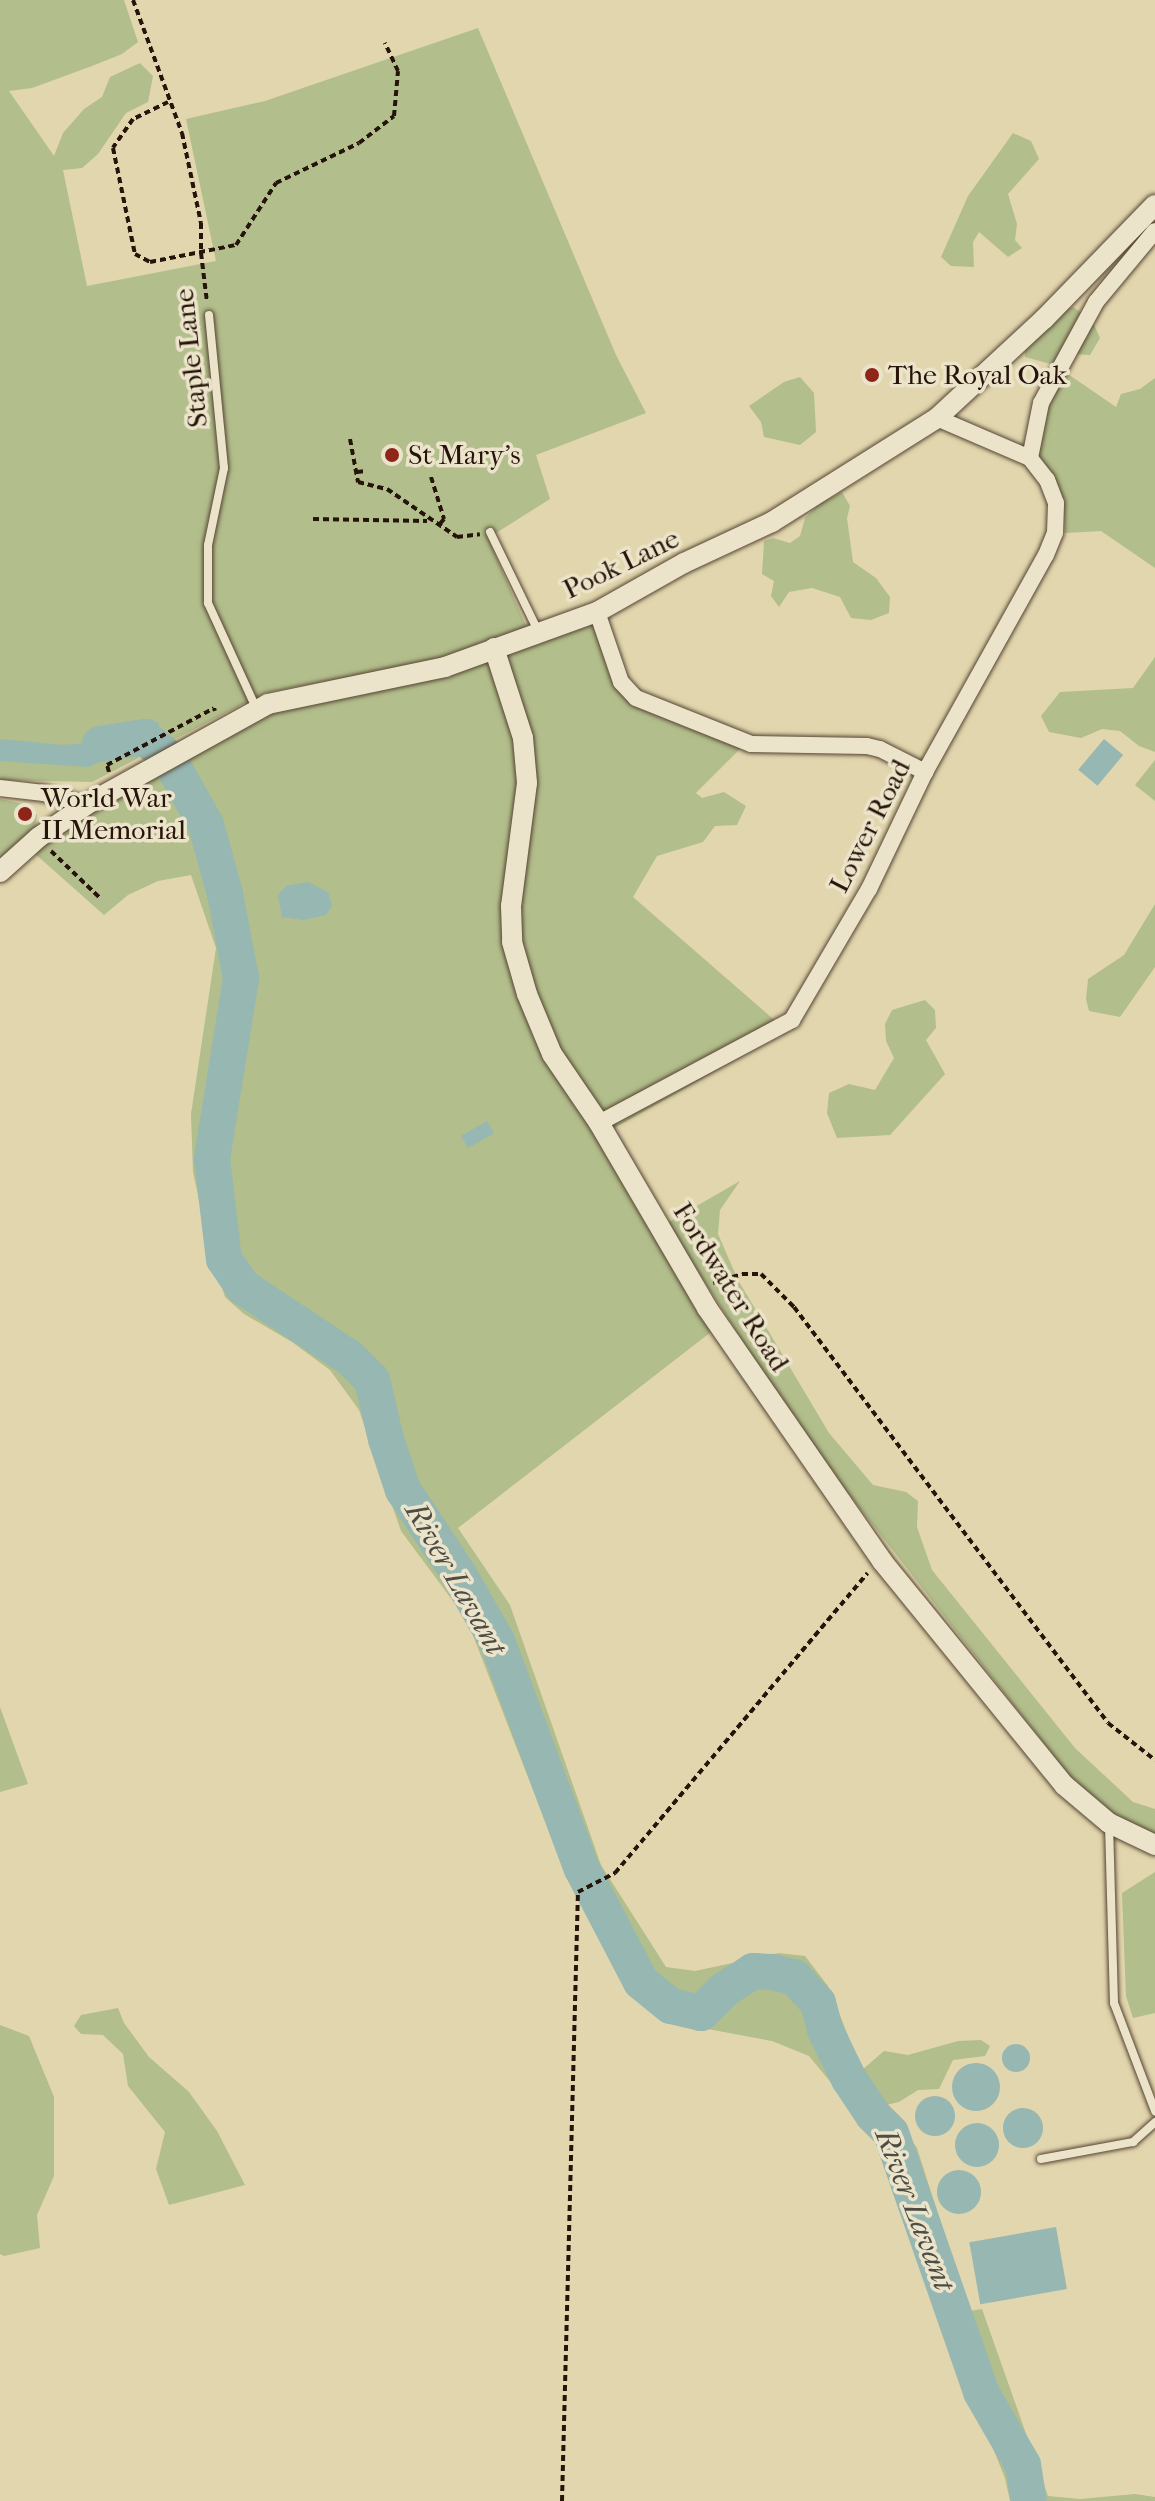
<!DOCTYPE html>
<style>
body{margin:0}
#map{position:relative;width:1155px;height:2501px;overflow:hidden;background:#e2d6ae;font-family:"IM FELL French Canon",serif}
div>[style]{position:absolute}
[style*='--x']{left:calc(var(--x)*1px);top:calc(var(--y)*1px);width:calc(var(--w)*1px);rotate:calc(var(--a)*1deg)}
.green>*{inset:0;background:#b2be8b}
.water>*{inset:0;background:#96b7b2;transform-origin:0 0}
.round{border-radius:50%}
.river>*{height:36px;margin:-18px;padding:0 18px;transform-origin:18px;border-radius:18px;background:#96b7b2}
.path>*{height:4px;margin-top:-2px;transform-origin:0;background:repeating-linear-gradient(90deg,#26140a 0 6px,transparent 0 10px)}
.roads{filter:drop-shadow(0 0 2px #543) drop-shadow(0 0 2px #543)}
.service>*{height:8px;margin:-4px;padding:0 4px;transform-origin:4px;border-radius:4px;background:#ece4ca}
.minor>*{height:16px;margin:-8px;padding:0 8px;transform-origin:8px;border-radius:8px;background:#ece4ca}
.tertiary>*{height:20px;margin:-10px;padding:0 10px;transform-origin:10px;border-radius:10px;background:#ece4ca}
.dots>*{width:22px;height:22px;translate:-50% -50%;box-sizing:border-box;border:4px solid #ece4ca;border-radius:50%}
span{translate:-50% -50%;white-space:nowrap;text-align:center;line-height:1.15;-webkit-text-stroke:7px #ece4ca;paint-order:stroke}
.street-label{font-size:28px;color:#26140a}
.poi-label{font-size:28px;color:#26140a}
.left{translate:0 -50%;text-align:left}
.water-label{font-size:30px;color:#4d4d45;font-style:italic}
</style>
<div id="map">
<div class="green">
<i style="clip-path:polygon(0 0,124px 0,138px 42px,122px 54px,92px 66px,32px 88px,9px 91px,54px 156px,63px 133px,84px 109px,102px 97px,110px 77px,140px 63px,153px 76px,148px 102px,126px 113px,98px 154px,82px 168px,63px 170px,87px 286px,216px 261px,186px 119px,265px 101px,478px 28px,616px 355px,646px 413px,536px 455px,550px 499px,488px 538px,527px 628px,442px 659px,264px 693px,92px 782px,0 780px)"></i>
<i style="clip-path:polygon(1013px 133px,1031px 141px,1039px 159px,1008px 194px,1017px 224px,1015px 240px,1022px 248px,1008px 257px,979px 232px,973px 242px,974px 267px,951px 266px,941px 257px,968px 196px)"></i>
<i style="clip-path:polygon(1073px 307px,1092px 320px,1100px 338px,1090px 355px,1073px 354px,1054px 365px,1025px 357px,1024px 346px,1060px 313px)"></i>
<i style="clip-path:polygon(1065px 372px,1116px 407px,1121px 394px,1140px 389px,1155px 378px,1155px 568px,1101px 531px,1065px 533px,1064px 510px,1055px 479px,1038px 457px,1048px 408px)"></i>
<i style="clip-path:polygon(800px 377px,814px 393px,816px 432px,800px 445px,764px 437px,761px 422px,749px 406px,784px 382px)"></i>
<i style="clip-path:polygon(842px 492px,850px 506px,847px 518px,853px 562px,876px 578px,890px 597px,889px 613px,871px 620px,851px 618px,840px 597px,812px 588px,789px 592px,779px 607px,771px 596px,774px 581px,762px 574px,764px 541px,773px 538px,790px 543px,800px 536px,805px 518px,819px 504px)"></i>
<i style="clip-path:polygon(595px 618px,619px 683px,745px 744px,696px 793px,702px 798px,724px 792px,746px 806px,737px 825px,715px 826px,703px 842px,657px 856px,633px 897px,787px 1031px,609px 1131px,711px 1332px,458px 1528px,510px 1605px,601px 1865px,666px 1967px,695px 1971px,779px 1953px,805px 1956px,828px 1986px,862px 2070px,884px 2051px,908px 2055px,958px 2041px,981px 2040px,990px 2046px,985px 2056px,953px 2060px,939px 2089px,918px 2090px,899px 2102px,886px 2105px,917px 2148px,969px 2311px,982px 2309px,1048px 2496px,1080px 2499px,1135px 2494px,1155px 2497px,1155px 2501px,1010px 2501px,1005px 2478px,951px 2345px,880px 2142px,809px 2056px,772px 2041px,697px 2027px,666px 2016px,630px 1982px,577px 1875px,545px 1821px,467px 1620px,401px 1531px,359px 1410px,330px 1370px,292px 1342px,244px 1314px,225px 1297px,210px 1251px,193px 1172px,191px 1114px,216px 948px,191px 875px,158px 881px,128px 895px,104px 915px,33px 852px,86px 811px,271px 709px)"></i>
<i style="clip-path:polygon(1155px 657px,1155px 752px,1139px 746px,1120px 731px,1102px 729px,1081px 738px,1049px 732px,1041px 716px,1060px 692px,1133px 688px)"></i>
<i style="clip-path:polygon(1155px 760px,1155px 801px,1135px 785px)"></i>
<i style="clip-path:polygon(0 799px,28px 805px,37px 815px,36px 826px,0 863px)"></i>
<i style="clip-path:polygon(1155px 904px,1155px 967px,1120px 1017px,1089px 1011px,1086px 999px,1088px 979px,1124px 955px)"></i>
<i style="clip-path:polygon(925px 1000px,935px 1010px,936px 1028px,926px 1040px,945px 1074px,890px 1135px,837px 1138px,827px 1113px,829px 1093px,849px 1084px,875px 1090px,894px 1058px,886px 1041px,885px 1024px,892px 1010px)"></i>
<i style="clip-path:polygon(740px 1181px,720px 1210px,718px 1234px,738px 1280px,829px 1433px,873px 1485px,906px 1492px,918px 1501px,917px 1527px,932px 1570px,1075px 1748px,1133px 1802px,1155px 1809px,1155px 1836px,1111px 1815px,1074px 1782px,805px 1438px,667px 1223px)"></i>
<i style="clip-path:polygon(0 1707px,28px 1784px,0 1792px)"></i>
<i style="clip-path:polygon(1155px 1872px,1155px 2013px,1133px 2018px,1126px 1996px,1122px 1893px)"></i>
<i style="clip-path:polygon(118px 2008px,124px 2023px,149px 2057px,189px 2092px,217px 2131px,245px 2185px,169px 2205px,156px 2169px,165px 2132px,128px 2086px,123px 2054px,103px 2035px,81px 2034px,74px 2026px,81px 2015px)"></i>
<i style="clip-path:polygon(0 2025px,29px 2036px,54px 2097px,54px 2176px,37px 2215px,40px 2248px,4px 2256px,0 2254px)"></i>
</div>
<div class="water">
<i style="clip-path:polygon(151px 719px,159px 724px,158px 734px,89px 767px,0 761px,0 739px,63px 745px,86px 743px)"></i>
<i style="left:1104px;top:739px;width:25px;height:40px;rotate:40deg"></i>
<i style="clip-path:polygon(308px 882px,328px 892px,332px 906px,326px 915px,303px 920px,282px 917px,278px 895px,286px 886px)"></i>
<i style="left:487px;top:1121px;width:14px;height:30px;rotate:60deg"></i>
<i class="round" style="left:1002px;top:2044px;width:28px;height:28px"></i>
<i class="round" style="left:952px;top:2063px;width:48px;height:48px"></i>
<i class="round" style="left:915px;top:2096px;width:40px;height:40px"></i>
<i class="round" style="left:1003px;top:2108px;width:40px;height:40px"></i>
<i class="round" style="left:955px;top:2123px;width:44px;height:44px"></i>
<i class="round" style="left:937px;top:2170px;width:44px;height:44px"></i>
<i style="left:1056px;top:2227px;width:63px;height:88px;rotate:80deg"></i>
</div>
<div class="river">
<i style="--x:100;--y:744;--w:45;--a:-9"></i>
<i style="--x:144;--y:737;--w:31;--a:40"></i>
<i style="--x:168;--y:757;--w:78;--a:60.8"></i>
<i style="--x:206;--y:825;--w:72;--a:74.6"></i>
<i style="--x:225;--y:894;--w:86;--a:79.2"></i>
<i style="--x:241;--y:978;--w:183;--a:99.1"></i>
<i style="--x:212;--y:1159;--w:101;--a:83.2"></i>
<i style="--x:224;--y:1259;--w:34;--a:56"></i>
<i style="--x:243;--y:1287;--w:128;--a:33.6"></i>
<i style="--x:350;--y:1358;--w:31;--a:45"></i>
<i style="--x:372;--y:1380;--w:61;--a:76.7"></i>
<i style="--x:386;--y:1439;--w:54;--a:71.6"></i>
<i style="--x:403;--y:1490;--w:100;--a:56.5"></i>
<i style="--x:458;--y:1573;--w:78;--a:60.2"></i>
<i style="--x:497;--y:1641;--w:243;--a:69.6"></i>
<i style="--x:582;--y:1869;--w:127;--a:62.4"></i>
<i style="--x:641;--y:1982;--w:38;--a:39"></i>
<i style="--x:671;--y:2006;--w:31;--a:13"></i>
<i style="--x:701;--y:2013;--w:33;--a:-45"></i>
<i style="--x:724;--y:1990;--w:35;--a:-33"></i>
<i style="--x:753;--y:1971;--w:19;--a:3"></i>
<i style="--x:772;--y:1972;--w:23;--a:13"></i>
<i style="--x:794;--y:1977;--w:35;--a:47"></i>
<i style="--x:818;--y:2003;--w:28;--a:75"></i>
<i style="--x:825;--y:2030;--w:55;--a:63.9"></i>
<i style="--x:849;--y:2079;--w:43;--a:56.3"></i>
<i style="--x:873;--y:2115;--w:25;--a:45"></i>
<i style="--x:891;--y:2133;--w:274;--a:70.8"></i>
<i style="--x:981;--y:2392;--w:84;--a:60.1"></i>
<i style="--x:1023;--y:2465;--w:36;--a:81"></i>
</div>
<div class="path">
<i style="--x:133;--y:0;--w:142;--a:69.8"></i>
<i style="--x:182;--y:133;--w:92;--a:78.1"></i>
<i style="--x:201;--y:223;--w:30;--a:90"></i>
<i style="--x:201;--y:253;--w:49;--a:83"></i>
<i style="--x:168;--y:102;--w:39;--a:154"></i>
<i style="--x:133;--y:119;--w:35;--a:125"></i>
<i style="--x:113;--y:148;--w:108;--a:78.3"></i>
<i style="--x:135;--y:254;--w:17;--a:28"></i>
<i style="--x:150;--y:262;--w:88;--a:-11.2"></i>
<i style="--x:236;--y:245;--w:74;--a:-57.2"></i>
<i style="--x:276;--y:183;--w:92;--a:-25.7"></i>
<i style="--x:359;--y:143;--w:44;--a:-37.6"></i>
<i style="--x:394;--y:116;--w:45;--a:-84.9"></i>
<i style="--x:398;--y:71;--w:31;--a:-115"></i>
<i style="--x:350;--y:439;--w:44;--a:79.5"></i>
<i style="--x:358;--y:482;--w:30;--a:14"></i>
<i style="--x:387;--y:489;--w:85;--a:34.4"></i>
<i style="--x:457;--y:537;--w:23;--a:-7"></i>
<i style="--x:357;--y:472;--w:9;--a:-6"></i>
<i style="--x:431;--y:477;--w:44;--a:72.8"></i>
<i style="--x:444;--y:519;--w:8;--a:130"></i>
<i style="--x:313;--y:519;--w:114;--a:1"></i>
<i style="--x:109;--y:772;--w:7;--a:-106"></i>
<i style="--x:107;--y:765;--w:121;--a:-28"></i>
<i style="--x:214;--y:708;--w:3;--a:72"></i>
<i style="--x:51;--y:851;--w:69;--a:43.8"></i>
<i style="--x:713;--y:1283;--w:30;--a:-17"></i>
<i style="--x:742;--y:1274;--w:19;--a:0"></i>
<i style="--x:761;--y:1274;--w:47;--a:45"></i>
<i style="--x:794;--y:1307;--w:521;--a:52.95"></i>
<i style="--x:1108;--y:1723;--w:60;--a:38.2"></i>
<i style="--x:562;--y:2501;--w:609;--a:-88.5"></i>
<i style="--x:578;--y:1892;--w:42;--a:-27.2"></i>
<i style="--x:615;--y:1873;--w:392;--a:-49.9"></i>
</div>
<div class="roads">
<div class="service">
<i style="--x:209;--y:315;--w:154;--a:84.4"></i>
<i style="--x:224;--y:468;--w:79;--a:101.7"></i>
<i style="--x:208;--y:545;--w:58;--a:90"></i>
<i style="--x:208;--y:603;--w:118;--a:65.4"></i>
<i style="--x:490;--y:532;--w:110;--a:64.1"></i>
<i style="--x:1109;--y:1824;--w:179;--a:88.4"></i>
<i style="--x:1114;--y:2003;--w:116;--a:69.2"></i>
<i style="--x:1041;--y:2159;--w:94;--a:-10.5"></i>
<i style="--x:1133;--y:2142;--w:30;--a:-42"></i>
</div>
<div class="minor">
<i style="--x:937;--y:418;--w:101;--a:23.3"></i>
<i style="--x:597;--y:612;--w:74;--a:71.1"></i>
<i style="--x:621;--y:682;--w:22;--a:47"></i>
<i style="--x:636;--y:698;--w:124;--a:21.8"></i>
<i style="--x:751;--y:744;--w:116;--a:1"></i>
<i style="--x:867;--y:746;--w:13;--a:13"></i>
<i style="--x:880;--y:749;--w:51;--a:27.1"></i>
<i style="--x:0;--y:788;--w:44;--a:6.5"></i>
<i style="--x:44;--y:793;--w:44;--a:15.9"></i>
<i style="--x:599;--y:1123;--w:219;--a:-28.1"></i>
<i style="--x:792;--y:1020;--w:152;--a:-59.6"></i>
<i style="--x:869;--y:889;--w:130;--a:-64.4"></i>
<i style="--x:925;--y:772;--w:248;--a:-60.9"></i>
<i style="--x:1046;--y:555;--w:24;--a:-68"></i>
<i style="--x:1055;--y:533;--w:30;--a:-88"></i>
<i style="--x:1056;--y:503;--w:25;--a:-111"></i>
<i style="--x:1047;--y:480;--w:28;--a:-128"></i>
<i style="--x:1030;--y:458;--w:56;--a:-78.7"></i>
<i style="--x:1041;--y:403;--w:115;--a:-61.4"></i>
<i style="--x:1096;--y:302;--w:92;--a:-50.3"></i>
</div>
<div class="tertiary">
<i style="--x:494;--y:648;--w:95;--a:72.1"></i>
<i style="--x:523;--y:738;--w:45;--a:84.9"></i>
<i style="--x:527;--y:783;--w:124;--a:97.4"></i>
<i style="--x:511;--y:906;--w:36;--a:88"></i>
<i style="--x:512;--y:942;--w:54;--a:73.9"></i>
<i style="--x:527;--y:994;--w:65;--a:67.4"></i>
<i style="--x:552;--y:1054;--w:83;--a:55.7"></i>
<i style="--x:599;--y:1123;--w:214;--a:59.7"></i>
<i style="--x:707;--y:1308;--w:308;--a:55.3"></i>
<i style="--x:882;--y:1561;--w:289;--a:50.9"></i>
<i style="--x:1064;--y:1785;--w:59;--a:40.2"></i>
<i style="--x:1109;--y:1823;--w:51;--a:25.6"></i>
<i style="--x:0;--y:872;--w:52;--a:-41.9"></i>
<i style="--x:39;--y:837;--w:57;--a:-34.2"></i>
<i style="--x:86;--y:805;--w:208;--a:-29"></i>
<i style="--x:268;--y:704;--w:181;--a:-11.8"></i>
<i style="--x:445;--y:667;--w:162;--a:-19.9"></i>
<i style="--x:597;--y:612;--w:100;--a:-29.4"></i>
<i style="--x:684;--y:563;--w:97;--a:-25"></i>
<i style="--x:772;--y:522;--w:195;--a:-32.2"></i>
<i style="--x:937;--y:418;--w:146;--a:-42.8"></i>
<i style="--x:1044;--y:319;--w:159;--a:-45.8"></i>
</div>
</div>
<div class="dots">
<i style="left:872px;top:375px;background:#8f2418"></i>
<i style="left:392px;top:455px;background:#8f2418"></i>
<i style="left:25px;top:814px;background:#8f2418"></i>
</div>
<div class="street-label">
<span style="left:191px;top:358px;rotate:-96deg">Staple Lane</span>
<span style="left:621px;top:564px;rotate:-26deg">Pook Lane</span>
<span style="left:870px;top:826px;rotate:-63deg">Lower Road</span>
<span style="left:731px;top:1287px;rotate:58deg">Fordwater Road</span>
</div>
<div class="poi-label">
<span class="left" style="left:888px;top:375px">The Royal Oak</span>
<span class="left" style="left:408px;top:455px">St Mary's</span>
<span class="left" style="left:41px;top:814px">World War<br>II Memorial</span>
</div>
<div class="water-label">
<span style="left:455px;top:1579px;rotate:60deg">River Lavant</span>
<span style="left:914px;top:2210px;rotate:69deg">River Lavant</span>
</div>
</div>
